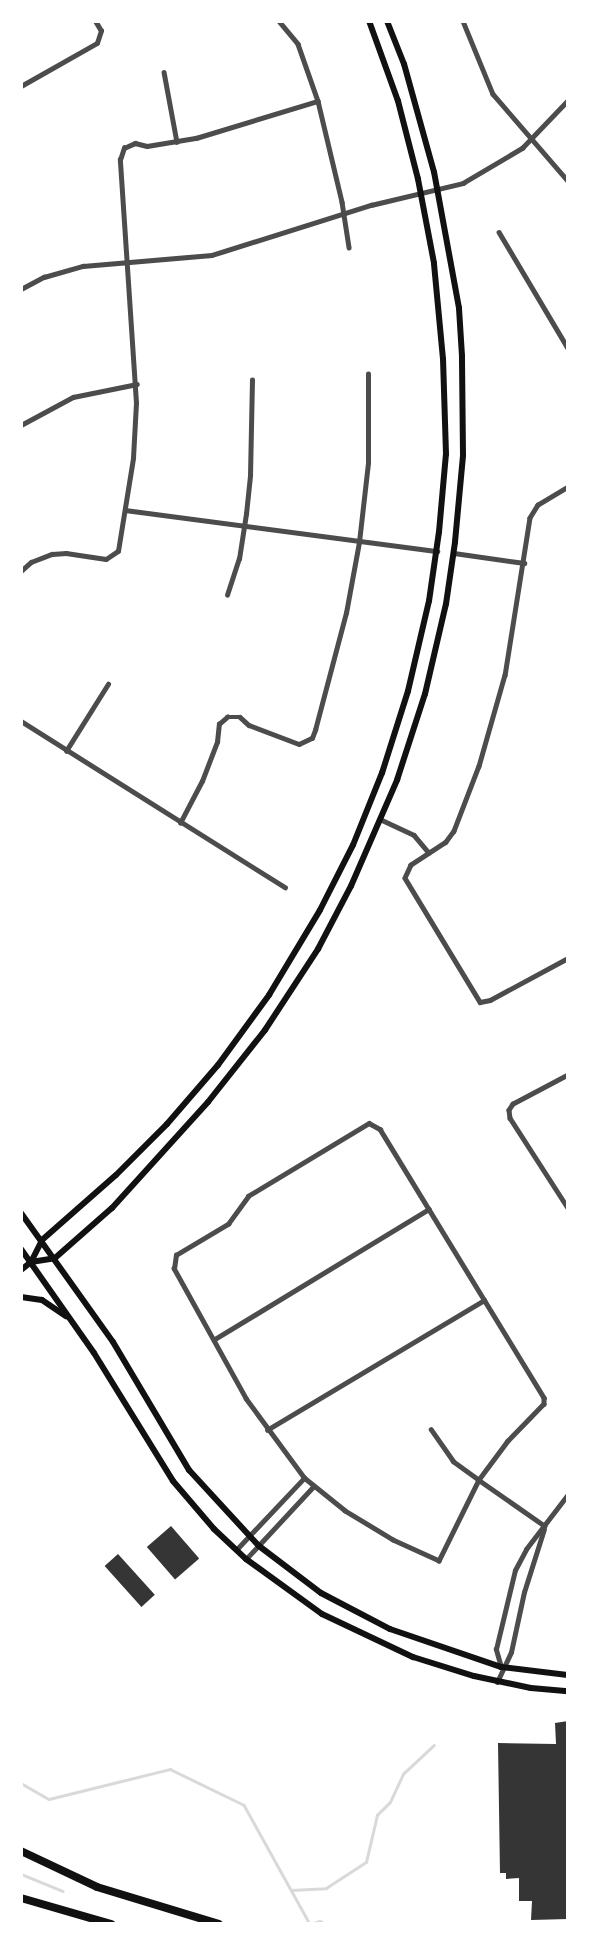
<!DOCTYPE html>
<style>
body{margin:0}
#map{position:relative;width:589px;height:1945px;overflow:hidden;background:#fff;font-family:"Alegreya Sans",sans-serif}
div>[style]{position:absolute}
[style*='--x']{left:calc(var(--x)*1px);top:calc(var(--y)*1px);width:calc(var(--w)*1px);rotate:calc(var(--a)*1deg)}
.stream>*{height:2.5px;margin:-1.25px;padding:0 1.25px;transform-origin:1.25px;border-radius:1.25px;background:#d9d9d9}
.building>*{inset:0;background:#353535;transform-origin:0 0}
.minor>*{height:4.5px;margin:-2.25px;padding:0 2.25px;transform-origin:2.25px;border-radius:2.25px;background:#4c4c4c}
.tertiary>*{height:5px;margin:-2.5px;padding:0 2.5px;transform-origin:2.5px;border-radius:2.5px;background:#4c4c4c}
.secondary>*{height:6px;margin:-3px;padding:0 3px;transform-origin:3px;border-radius:3px;background:#111}
.motorway>*{height:8px;margin:-4px;padding:0 4px;transform-origin:4px;border-radius:4px;background:#111}
span{translate:-50% -50%;white-space:nowrap;text-align:center;line-height:1.15;-webkit-text-stroke:5px #fff;paint-order:stroke}
.frame{position:absolute;inset:0;border:23px solid #fff;pointer-events:none}
</style>
<div id="map">
<div class="stream">
<i style="--x:21;--y:1783;--w:32;--a:30"></i>
<i style="--x:49;--y:1799;--w:125;--a:-13.9"></i>
<i style="--x:170;--y:1769;--w:82;--a:25.9"></i>
<i style="--x:244;--y:1805;--w:136;--a:61"></i>
<i style="--x:21;--y:1874;--w:45;--a:22"></i>
<i style="--x:291;--y:1890;--w:35;--a:-3"></i>
<i style="--x:326;--y:1888;--w:48;--a:-33"></i>
<i style="--x:366;--y:1862;--w:48;--a:-76.8"></i>
<i style="--x:377;--y:1815;--w:18;--a:-45"></i>
<i style="--x:390;--y:1802;--w:31;--a:-65"></i>
<i style="--x:403;--y:1774;--w:42;--a:-43.1"></i>
<i style="--x:310;--y:1924;--w:10;--a:-17"></i>
<i style="--x:320;--y:1921;--w:7;--a:27"></i>
</div>
<div class="building">
<i style="left:171px;top:1526px;width:43px;height:32px;rotate:49deg"></i>
<i style="left:118px;top:1554px;width:55px;height:18px;rotate:48deg"></i>
<i style="clip-path:polygon(568px 1721px,568px 1919px,531px 1920px,532px 1901px,519px 1901px,519px 1878px,506px 1879px,506px 1873px,500px 1873px,498px 1743px,556px 1744px,555px 1723px)"></i>
</div>
<div class="minor">
<i style="--x:279;--y:21;--w:30;--a:50"></i>
<i style="--x:298;--y:44;--w:60;--a:70.7"></i>
<i style="--x:318;--y:101;--w:104;--a:76.6"></i>
<i style="--x:342;--y:202;--w:46;--a:81.2"></i>
<i style="--x:463;--y:21;--w:79;--a:67.7"></i>
<i style="--x:493;--y:94;--w:115;--a:49.2"></i>
<i style="--x:164;--y:72;--w:71;--a:79.5"></i>
<i style="--x:21;--y:86;--w:87;--a:-29.5"></i>
<i style="--x:97;--y:43;--w:13;--a:-72"></i>
<i style="--x:101;--y:31;--w:12;--a:-121"></i>
<i style="--x:499;--y:232;--w:135;--a:59.3"></i>
<i style="--x:21;--y:289;--w:26;--a:-28"></i>
<i style="--x:44;--y:277;--w:41;--a:-15.8"></i>
<i style="--x:83;--y:266;--w:129;--a:-4.9"></i>
<i style="--x:212;--y:255;--w:167;--a:-17.5"></i>
<i style="--x:371;--y:205;--w:95;--a:-13.4"></i>
<i style="--x:463;--y:183;--w:69;--a:-30.7"></i>
<i style="--x:522;--y:148;--w:66;--a:-46.2"></i>
<i style="--x:21;--y:425;--w:59;--a:-28.3"></i>
<i style="--x:73;--y:397;--w:65;--a:-11.5"></i>
<i style="--x:568;--y:487;--w:35;--a:149"></i>
<i style="--x:538;--y:505;--w:15;--a:122"></i>
<i style="--x:530;--y:518;--w:159;--a:99"></i>
<i style="--x:505;--y:675;--w:95;--a:105.9"></i>
<i style="--x:479;--y:766;--w:70;--a:111"></i>
<i style="--x:454;--y:831;--w:14;--a:126"></i>
<i style="--x:446;--y:842;--w:42;--a:146.7"></i>
<i style="--x:411;--y:865;--w:14;--a:115"></i>
<i style="--x:405;--y:878;--w:145;--a:58.8"></i>
<i style="--x:480;--y:1002;--w:10;--a:-11"></i>
<i style="--x:490;--y:1000;--w:89;--a:-28.3"></i>
<i style="--x:125;--y:510;--w:315;--a:7.5"></i>
<i style="--x:454;--y:553;--w:71;--a:8.1"></i>
<i style="--x:21;--y:571;--w:13;--a:-42"></i>
<i style="--x:31;--y:562;--w:22;--a:-21"></i>
<i style="--x:52;--y:554;--w:14;--a:-4"></i>
<i style="--x:66;--y:553;--w:40;--a:8.5"></i>
<i style="--x:106;--y:559;--w:14;--a:-34"></i>
<i style="--x:118;--y:551;--w:94;--a:-80.8"></i>
<i style="--x:133;--y:458;--w:55;--a:-86.9"></i>
<i style="--x:136;--y:403;--w:244;--a:-93.8"></i>
<i style="--x:120;--y:160;--w:13;--a:-72"></i>
<i style="--x:124;--y:148;--w:12;--a:-24"></i>
<i style="--x:135;--y:143;--w:12;--a:14"></i>
<i style="--x:147;--y:146;--w:50;--a:-9.3"></i>
<i style="--x:196;--y:138;--w:127;--a:-16.9"></i>
<i style="--x:227;--y:595;--w:38;--a:-72"></i>
<i style="--x:239;--y:559;--w:46;--a:-81.2"></i>
<i style="--x:246;--y:514;--w:39;--a:-84"></i>
<i style="--x:250;--y:475;--w:95;--a:-88.8"></i>
<i style="--x:21;--y:721;--w:312;--a:32.2"></i>
<i style="--x:66;--y:751;--w:79;--a:-57.9"></i>
<i style="--x:382;--y:820;--w:35;--a:25"></i>
<i style="--x:414;--y:835;--w:23;--a:50"></i>
<i style="--x:180;--y:823;--w:47;--a:-62.4"></i>
<i style="--x:202;--y:781;--w:42;--a:-69"></i>
<i style="--x:217;--y:742;--w:18;--a:-84"></i>
<i style="--x:219;--y:724;--w:11;--a:-41"></i>
<i style="--x:227;--y:717;--w:13;--a:0"></i>
<i style="--x:240;--y:717;--w:12;--a:42"></i>
<i style="--x:249;--y:725;--w:53;--a:20.8"></i>
<i style="--x:299;--y:744;--w:14;--a:-25"></i>
<i style="--x:312;--y:738;--w:9;--a:-69"></i>
<i style="--x:315;--y:730;--w:121;--a:-75.2"></i>
<i style="--x:346;--y:613;--w:72;--a:-79.6"></i>
<i style="--x:359;--y:542;--w:80;--a:-83.5"></i>
<i style="--x:368;--y:463;--w:89;--a:-90"></i>
<i style="--x:568;--y:1075;--w:62;--a:152.2"></i>
<i style="--x:513;--y:1104;--w:7;--a:124"></i>
<i style="--x:509;--y:1110;--w:8;--a:83"></i>
<i style="--x:510;--y:1118;--w:107;--a:57.2"></i>
<i style="--x:215;--y:1339;--w:250;--a:-31.3"></i>
<i style="--x:431;--y:1429;--w:39;--a:55"></i>
<i style="--x:453;--y:1461;--w:32;--a:36"></i>
<i style="--x:479;--y:1480;--w:90;--a:116.3"></i>
<i style="--x:439;--y:1561;--w:51;--a:-155.5"></i>
<i style="--x:393;--y:1540;--w:56;--a:-148.9"></i>
<i style="--x:345;--y:1511;--w:53;--a:-141.2"></i>
<i style="--x:304;--y:1478;--w:98;--a:-126.3"></i>
<i style="--x:246;--y:1399;--w:149;--a:-119"></i>
<i style="--x:174;--y:1269;--w:14;--a:-82"></i>
<i style="--x:176;--y:1255;--w:61;--a:-30.8"></i>
<i style="--x:228;--y:1224;--w:34;--a:-54"></i>
<i style="--x:248;--y:1196;--w:141;--a:-31.1"></i>
<i style="--x:369;--y:1123;--w:13;--a:29"></i>
<i style="--x:380;--y:1129;--w:315;--a:58.6"></i>
<i style="--x:544;--y:1398;--w:6;--a:90"></i>
<i style="--x:544;--y:1404;--w:52;--a:134.2"></i>
<i style="--x:508;--y:1441;--w:49;--a:126.6"></i>
<i style="--x:479;--y:1480;--w:80;--a:34.9"></i>
<i style="--x:267;--y:1430;--w:253;--a:-30.9"></i>
<i style="--x:236;--y:1550;--w:99;--a:-46.6"></i>
<i style="--x:246;--y:1559;--w:98;--a:-47.1"></i>
</div>
<div class="tertiary">
<i style="--x:501;--y:1667;--w:19;--a:-106"></i>
<i style="--x:496;--y:1649;--w:81;--a:-76.5"></i>
<i style="--x:515;--y:1570;--w:24;--a:-62"></i>
<i style="--x:526;--y:1549;--w:69;--a:-52.6"></i>
<i style="--x:497;--y:1682;--w:33;--a:-65"></i>
<i style="--x:511;--y:1652;--w:61;--a:-77.8"></i>
<i style="--x:524;--y:1592;--w:66;--a:-72.4"></i>
</div>
<div class="secondary">
<i style="--x:21;--y:1213;--w:158;--a:54.5"></i>
<i style="--x:113;--y:1342;--w:149;--a:59.3"></i>
<i style="--x:189;--y:1470;--w:103;--a:47.4"></i>
<i style="--x:259;--y:1546;--w:78;--a:37.2"></i>
<i style="--x:321;--y:1593;--w:78;--a:27.6"></i>
<i style="--x:390;--y:1629;--w:117;--a:18.9"></i>
<i style="--x:501;--y:1667;--w:67;--a:6.8"></i>
<i style="--x:21;--y:1249;--w:127;--a:54.9"></i>
<i style="--x:94;--y:1353;--w:150;--a:58.3"></i>
<i style="--x:173;--y:1481;--w:63;--a:49.5"></i>
<i style="--x:214;--y:1529;--w:44;--a:43.2"></i>
<i style="--x:246;--y:1559;--w:94;--a:35.9"></i>
<i style="--x:322;--y:1614;--w:101;--a:25.3"></i>
<i style="--x:413;--y:1657;--w:64;--a:17.3"></i>
<i style="--x:474;--y:1676;--w:58;--a:11.9"></i>
<i style="--x:531;--y:1688;--w:37;--a:5"></i>
<i style="--x:31;--y:1262;--w:25;--a:-63"></i>
<i style="--x:42;--y:1240;--w:98;--a:-41.3"></i>
<i style="--x:116;--y:1175;--w:72;--a:-45"></i>
<i style="--x:167;--y:1124;--w:78;--a:-49.2"></i>
<i style="--x:218;--y:1065;--w:87;--a:-53.9"></i>
<i style="--x:269;--y:995;--w:99;--a:-59"></i>
<i style="--x:320;--y:910;--w:73;--a:-63.1"></i>
<i style="--x:353;--y:845;--w:78;--a:-68.1"></i>
<i style="--x:382;--y:773;--w:86;--a:-72.4"></i>
<i style="--x:408;--y:691;--w:92;--a:-76.9"></i>
<i style="--x:429;--y:601;--w:70;--a:-81.8"></i>
<i style="--x:439;--y:532;--w:78;--a:-84.9"></i>
<i style="--x:446;--y:454;--w:95;--a:-91.8"></i>
<i style="--x:443;--y:359;--w:96;--a:-95.4"></i>
<i style="--x:434;--y:263;--w:86;--a:-100.8"></i>
<i style="--x:418;--y:179;--w:81;--a:-104.4"></i>
<i style="--x:398;--y:101;--w:85;--a:-109.9"></i>
<i style="--x:21;--y:1270;--w:13;--a:-39"></i>
<i style="--x:31;--y:1262;--w:24;--a:-9"></i>
<i style="--x:55;--y:1258;--w:76;--a:-41.3"></i>
<i style="--x:112;--y:1208;--w:143;--a:-47.8"></i>
<i style="--x:208;--y:1102;--w:92;--a:-51.6"></i>
<i style="--x:265;--y:1030;--w:97;--a:-56.8"></i>
<i style="--x:318;--y:949;--w:71;--a:-62.4"></i>
<i style="--x:351;--y:886;--w:116;--a:-66.5"></i>
<i style="--x:397;--y:780;--w:90;--a:-72"></i>
<i style="--x:425;--y:694;--w:92;--a:-76.9"></i>
<i style="--x:446;--y:604;--w:63;--a:-81.7"></i>
<i style="--x:455;--y:542;--w:87;--a:-84.7"></i>
<i style="--x:463;--y:455;--w:99;--a:-90.6"></i>
<i style="--x:462;--y:356;--w:48;--a:-93.6"></i>
<i style="--x:459;--y:308;--w:138;--a:-100.4"></i>
<i style="--x:434;--y:172;--w:112;--a:-105.5"></i>
<i style="--x:404;--y:64;--w:46;--a:-111.6"></i>
<i style="--x:21;--y:1297;--w:21;--a:8"></i>
<i style="--x:42;--y:1300;--w:29;--a:34"></i>
</div>
<div class="motorway">
<i style="--x:21;--y:1851;--w:84;--a:25.3"></i>
<i style="--x:97;--y:1887;--w:127;--a:16.9"></i>
<i style="--x:21;--y:1898;--w:94;--a:16.1"></i>
</div>
<div class="frame"></div>
</div>
